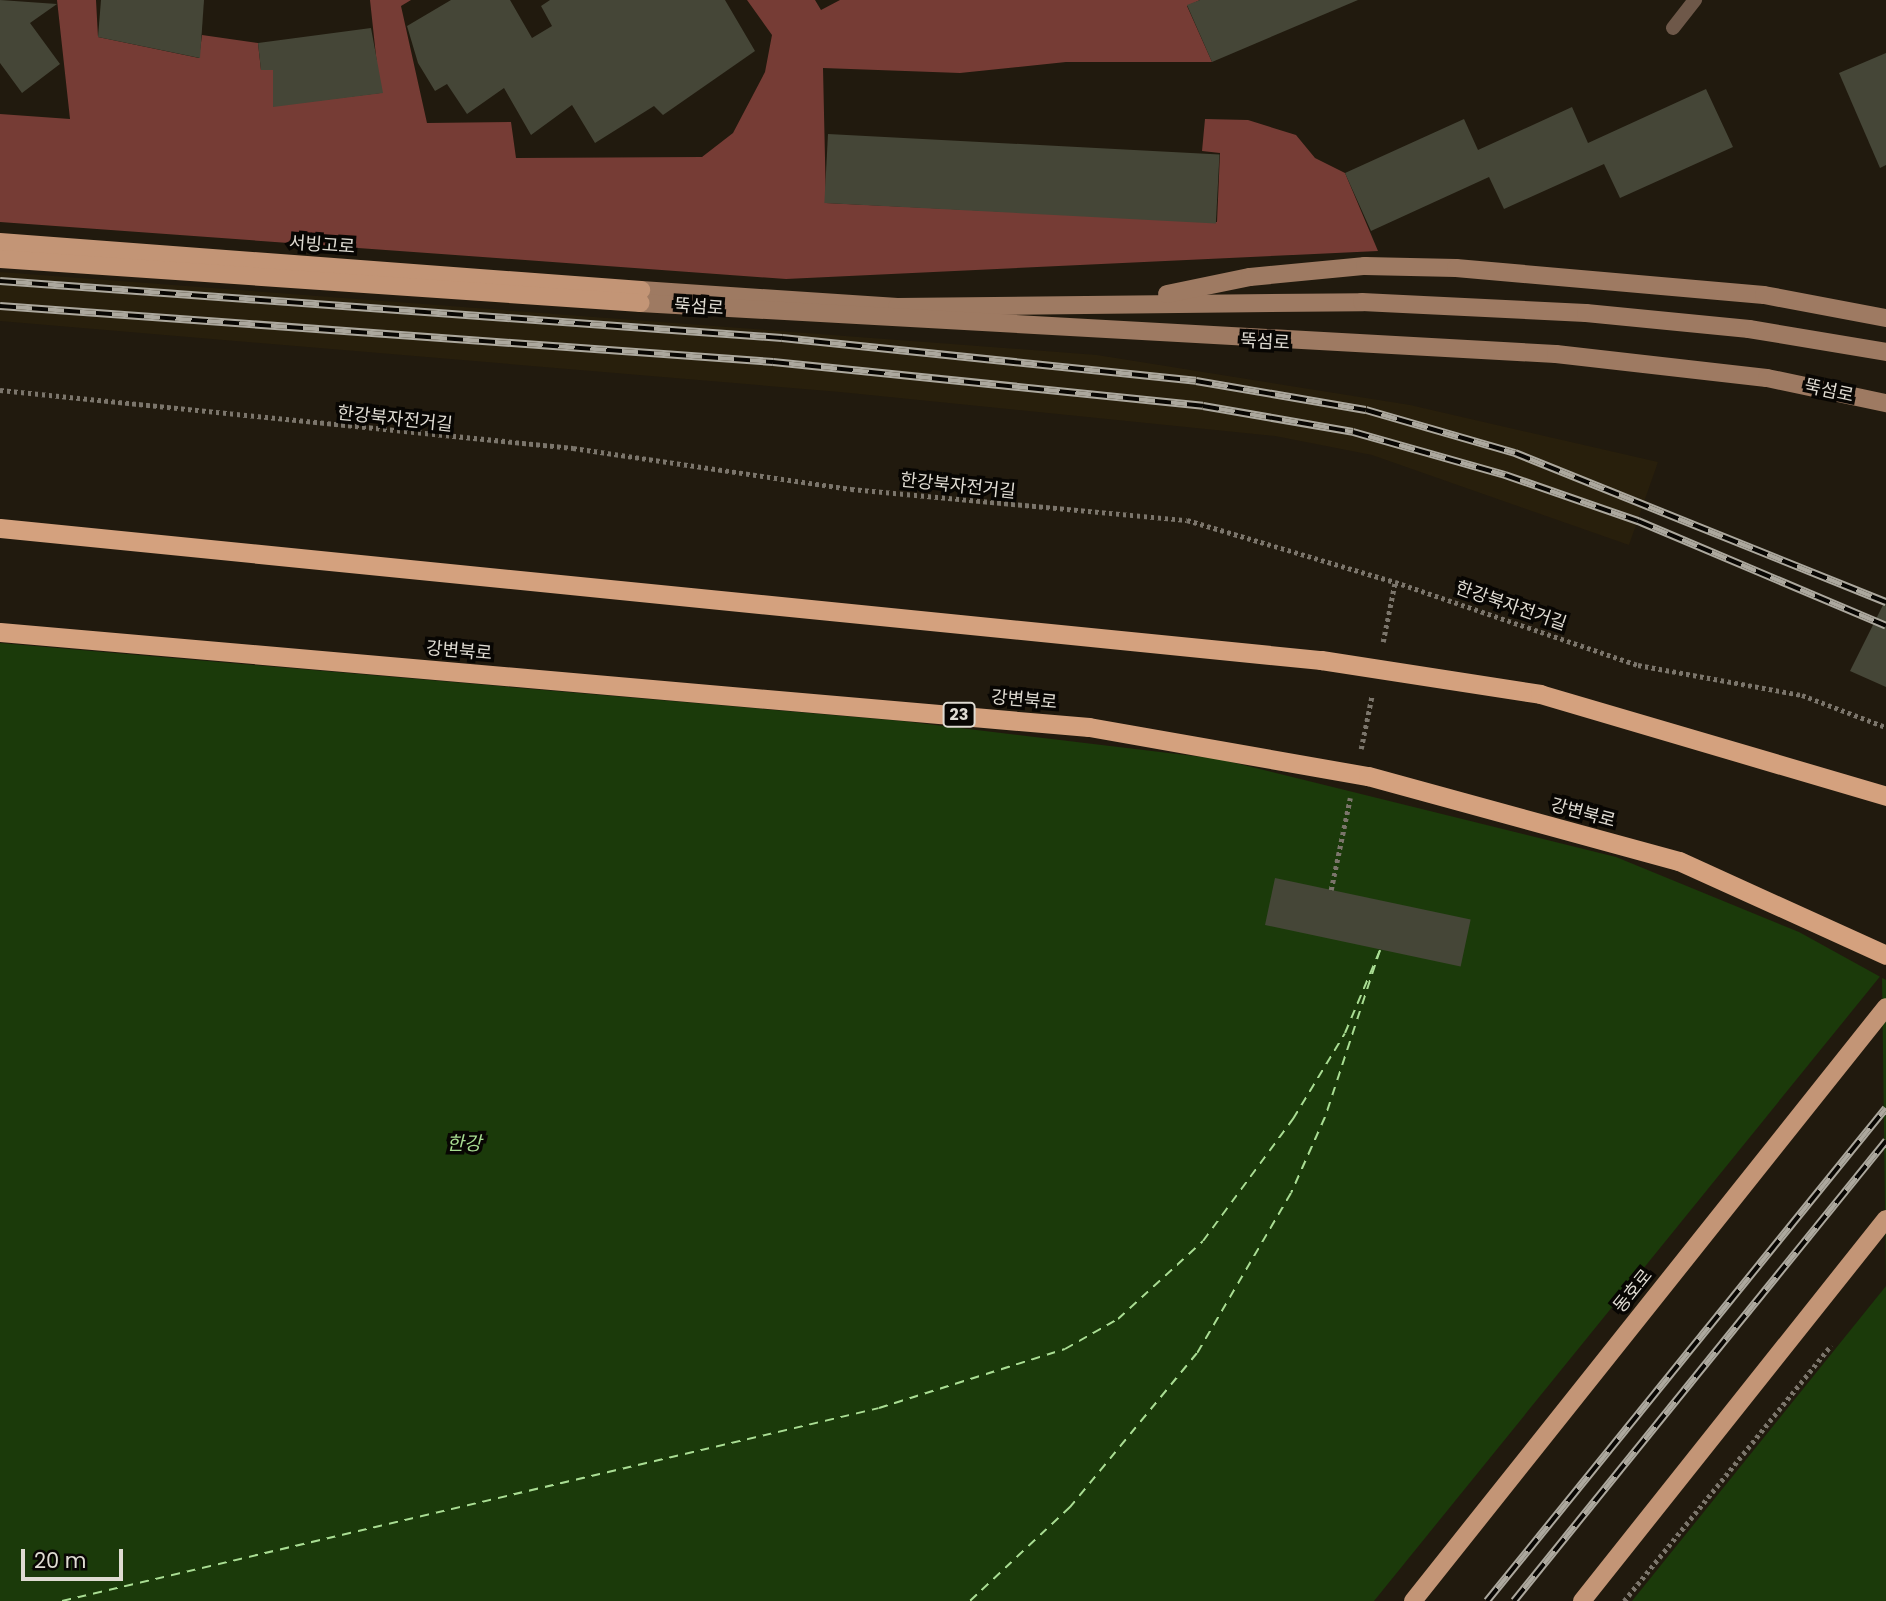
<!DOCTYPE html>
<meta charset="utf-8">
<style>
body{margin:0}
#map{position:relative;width:1886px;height:1601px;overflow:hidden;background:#211a0e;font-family:Poppins,"Noto Sans KR",sans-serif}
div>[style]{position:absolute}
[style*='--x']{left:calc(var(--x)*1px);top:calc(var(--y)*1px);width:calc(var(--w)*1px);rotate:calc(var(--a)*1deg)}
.built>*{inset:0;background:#281f0c}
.forest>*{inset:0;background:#763c35}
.water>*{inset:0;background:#1b3a0a}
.pier>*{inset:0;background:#211a0e}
.ferry>*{height:2px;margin-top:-1px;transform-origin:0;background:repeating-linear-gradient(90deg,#a9dd93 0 9px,transparent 0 16px)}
.building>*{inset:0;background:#454637;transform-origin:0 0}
.path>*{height:4.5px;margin-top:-2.25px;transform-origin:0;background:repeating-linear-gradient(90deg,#7b756b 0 3.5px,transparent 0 7px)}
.service>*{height:14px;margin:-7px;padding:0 7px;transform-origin:7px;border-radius:7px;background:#6e5849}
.secondary>*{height:18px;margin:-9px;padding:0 9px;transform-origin:9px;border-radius:9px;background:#9e7a62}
.primary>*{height:18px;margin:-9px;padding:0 9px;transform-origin:9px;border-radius:9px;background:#c39576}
.trunk>*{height:19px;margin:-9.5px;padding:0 9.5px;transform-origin:9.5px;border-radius:9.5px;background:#d4a17e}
.rail>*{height:8px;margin-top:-4px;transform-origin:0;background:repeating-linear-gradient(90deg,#080603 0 16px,#aca89e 0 32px);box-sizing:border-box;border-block:2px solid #aca89e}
span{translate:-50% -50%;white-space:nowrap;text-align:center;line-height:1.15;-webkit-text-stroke:7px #080603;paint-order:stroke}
.shield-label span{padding:2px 5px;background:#080603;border:2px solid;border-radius:5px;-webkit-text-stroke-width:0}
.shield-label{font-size:16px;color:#dfdbd2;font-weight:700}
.street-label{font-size:18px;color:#dfdbd2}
.water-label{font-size:19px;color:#a9dd93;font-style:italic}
.scale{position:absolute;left:21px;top:1549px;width:102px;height:32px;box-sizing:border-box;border:4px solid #dfdbd2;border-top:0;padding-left:9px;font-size:21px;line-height:24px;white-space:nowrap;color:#dfdbd2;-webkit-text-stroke:5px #080603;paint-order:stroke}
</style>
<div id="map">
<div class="built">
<i style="clip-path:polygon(0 272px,1097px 355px,1410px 405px,1658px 462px,1629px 545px,1372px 455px,1275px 436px,840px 392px,0 321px)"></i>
</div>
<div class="forest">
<i style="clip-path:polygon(57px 0,96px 0,98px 37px,199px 58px,202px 35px,258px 43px,261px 70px,273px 70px,273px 106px,380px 93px,370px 0,411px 0,401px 6px,427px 123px,511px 122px,516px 158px,702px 157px,733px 133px,765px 72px,772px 35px,747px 0,815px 0,821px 10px,840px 0,1200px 0,1187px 6px,1212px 62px,1066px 62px,960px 73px,823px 68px,826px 203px,1217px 222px,1220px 153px,1202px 151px,1205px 119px,1248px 120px,1296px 135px,1315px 158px,1345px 173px,1378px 251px,786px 279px,0 222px,0 114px,70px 119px)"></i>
</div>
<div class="water">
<i style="clip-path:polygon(0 643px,902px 721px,1219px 759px,1616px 857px,1799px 932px,1886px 980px,1886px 1601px,0 1601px)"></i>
</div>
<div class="pier">
<i style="clip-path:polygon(1882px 974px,1886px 1286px,1632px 1601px,1374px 1601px)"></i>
</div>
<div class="ferry">
<i style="--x:62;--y:1601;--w:839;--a:-13.29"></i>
<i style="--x:879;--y:1408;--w:195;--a:-17.6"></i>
<i style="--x:1065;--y:1349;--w:61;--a:-29.5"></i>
<i style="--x:1118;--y:1319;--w:115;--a:-42.5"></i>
<i style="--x:1203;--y:1241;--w:152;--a:-53.6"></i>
<i style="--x:1293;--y:1119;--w:100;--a:-58.8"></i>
<i style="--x:1345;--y:1033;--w:90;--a:-67.1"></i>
<i style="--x:1380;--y:950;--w:176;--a:108.2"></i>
<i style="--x:1325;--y:1117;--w:83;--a:114.1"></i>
<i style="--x:1291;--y:1193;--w:186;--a:120.4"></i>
<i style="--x:1197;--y:1353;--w:200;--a:129.5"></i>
<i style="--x:1070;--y:1507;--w:137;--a:136.8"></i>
</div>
<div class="building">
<i style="clip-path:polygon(0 0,57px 4px,30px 23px,60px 64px,22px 93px,0 63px)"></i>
<i style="clip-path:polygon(101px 0,204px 0,200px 58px,98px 37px)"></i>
<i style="clip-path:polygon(451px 0,510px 0,532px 38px,552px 26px,541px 6px,550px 0,725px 0,755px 51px,663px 115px,654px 106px,595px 143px,572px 105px,531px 135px,504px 88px,467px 114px,447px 84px,435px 91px,418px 63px,407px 26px)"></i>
<i style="clip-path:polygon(1200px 0,1358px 0,1212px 62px,1187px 5px)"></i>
<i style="clip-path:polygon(371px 28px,383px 93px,273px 107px,273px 70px,261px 70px,258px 43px)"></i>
<i style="clip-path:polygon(1886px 53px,1886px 165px,1880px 168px,1839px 73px)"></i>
<i style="clip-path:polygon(1706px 89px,1733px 147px,1620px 198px,1604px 164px,1504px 209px,1489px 177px,1371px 231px,1345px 173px,1464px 119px,1478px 150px,1572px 107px,1588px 143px)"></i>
<i style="left:828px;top:134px;width:392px;height:69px;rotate:3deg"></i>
<i style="clip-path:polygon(1886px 599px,1886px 687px,1850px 671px)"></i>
<i style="left:1275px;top:878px;width:200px;height:48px;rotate:12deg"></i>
</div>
<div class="path">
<i style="--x:0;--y:390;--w:576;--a:5.78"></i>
<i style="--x:573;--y:448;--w:281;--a:8.4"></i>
<i style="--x:851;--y:489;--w:337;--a:5.3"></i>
<i style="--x:1187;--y:520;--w:217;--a:16.6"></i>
<i style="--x:1395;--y:582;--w:257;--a:18.9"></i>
<i style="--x:1638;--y:665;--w:167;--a:10.4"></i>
<i style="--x:1802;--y:695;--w:90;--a:20.9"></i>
<i style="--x:1383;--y:642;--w:61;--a:-78.7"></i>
<i style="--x:1361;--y:749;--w:55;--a:-78.5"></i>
<i style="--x:1331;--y:890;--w:94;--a:-78.3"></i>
<i style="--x:1624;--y:1601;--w:329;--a:-51"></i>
</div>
<div class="service">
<i style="--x:1673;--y:28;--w:36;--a:-52"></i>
</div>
<div class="secondary">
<i style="--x:641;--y:290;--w:257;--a:3.8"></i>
<i style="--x:897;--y:307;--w:465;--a:-0.6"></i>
<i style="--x:1362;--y:302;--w:224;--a:2.8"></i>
<i style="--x:1586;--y:313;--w:164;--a:5.6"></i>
<i style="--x:1749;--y:329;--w:139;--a:9.5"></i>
<i style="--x:1167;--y:294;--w:85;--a:-11.6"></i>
<i style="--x:1250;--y:277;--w:116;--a:-5.5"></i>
<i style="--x:1365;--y:266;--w:91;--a:1.3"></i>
<i style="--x:1456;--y:268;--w:309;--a:5"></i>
<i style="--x:1764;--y:295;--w:124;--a:10.7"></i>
<i style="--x:640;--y:303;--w:917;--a:3.19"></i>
<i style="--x:1556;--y:354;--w:212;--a:6.5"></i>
<i style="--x:1767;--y:378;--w:122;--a:11.9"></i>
</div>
<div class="primary">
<i style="--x:0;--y:242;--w:643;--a:4.28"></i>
<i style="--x:0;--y:259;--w:642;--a:3.93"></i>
<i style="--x:1413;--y:1601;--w:759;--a:-51.47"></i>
<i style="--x:1582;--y:1601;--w:488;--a:-51.5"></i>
</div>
<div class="trunk">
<i style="--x:0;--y:528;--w:1328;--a:5.71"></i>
<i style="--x:1321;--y:660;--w:222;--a:8.8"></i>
<i style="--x:1540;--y:694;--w:361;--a:16.4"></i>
<i style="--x:0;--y:632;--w:1093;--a:4.99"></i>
<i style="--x:1089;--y:727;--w:283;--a:10"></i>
<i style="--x:1368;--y:776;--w:322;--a:15.3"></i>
<i style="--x:1679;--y:861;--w:227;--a:24.4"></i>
</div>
<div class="rail">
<i style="--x:0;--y:281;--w:784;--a:4.17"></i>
<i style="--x:782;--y:338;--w:416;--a:5.9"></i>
<i style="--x:1196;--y:381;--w:172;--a:9.7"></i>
<i style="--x:1366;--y:410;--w:155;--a:16.1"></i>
<i style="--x:1515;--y:453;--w:400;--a:21.9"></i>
<i style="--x:0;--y:306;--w:775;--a:4.14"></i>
<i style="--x:773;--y:362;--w:432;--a:5.8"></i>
<i style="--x:1203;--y:406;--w:152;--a:9.8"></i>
<i style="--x:1353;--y:432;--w:158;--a:15.8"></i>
<i style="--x:1505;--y:475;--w:141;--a:19.1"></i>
<i style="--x:1638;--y:521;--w:269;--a:22.9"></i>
<i style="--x:1487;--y:1601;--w:634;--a:-51.02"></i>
<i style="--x:1514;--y:1601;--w:592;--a:-51.04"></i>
</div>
<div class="shield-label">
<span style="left:959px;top:715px">23</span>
</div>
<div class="street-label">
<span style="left:322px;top:245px;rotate:4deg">서빙고로</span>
<span style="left:699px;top:307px;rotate:4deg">뚝섬로</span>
<span style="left:1265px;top:342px;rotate:3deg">뚝섬로</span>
<span style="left:1829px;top:391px;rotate:12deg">뚝섬로</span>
<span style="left:395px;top:419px;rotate:6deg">한강북자전거길</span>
<span style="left:958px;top:486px;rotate:6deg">한강북자전거길</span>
<span style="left:1511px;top:606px;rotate:19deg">한강북자전거길</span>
<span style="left:459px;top:651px;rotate:5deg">강변북로</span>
<span style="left:1024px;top:700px;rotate:5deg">강변북로</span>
<span style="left:1583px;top:813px;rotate:15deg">강변북로</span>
<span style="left:1633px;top:1291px;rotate:-51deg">동호로</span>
</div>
<div class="water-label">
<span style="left:464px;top:1144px">한강</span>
</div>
<div class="scale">20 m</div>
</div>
